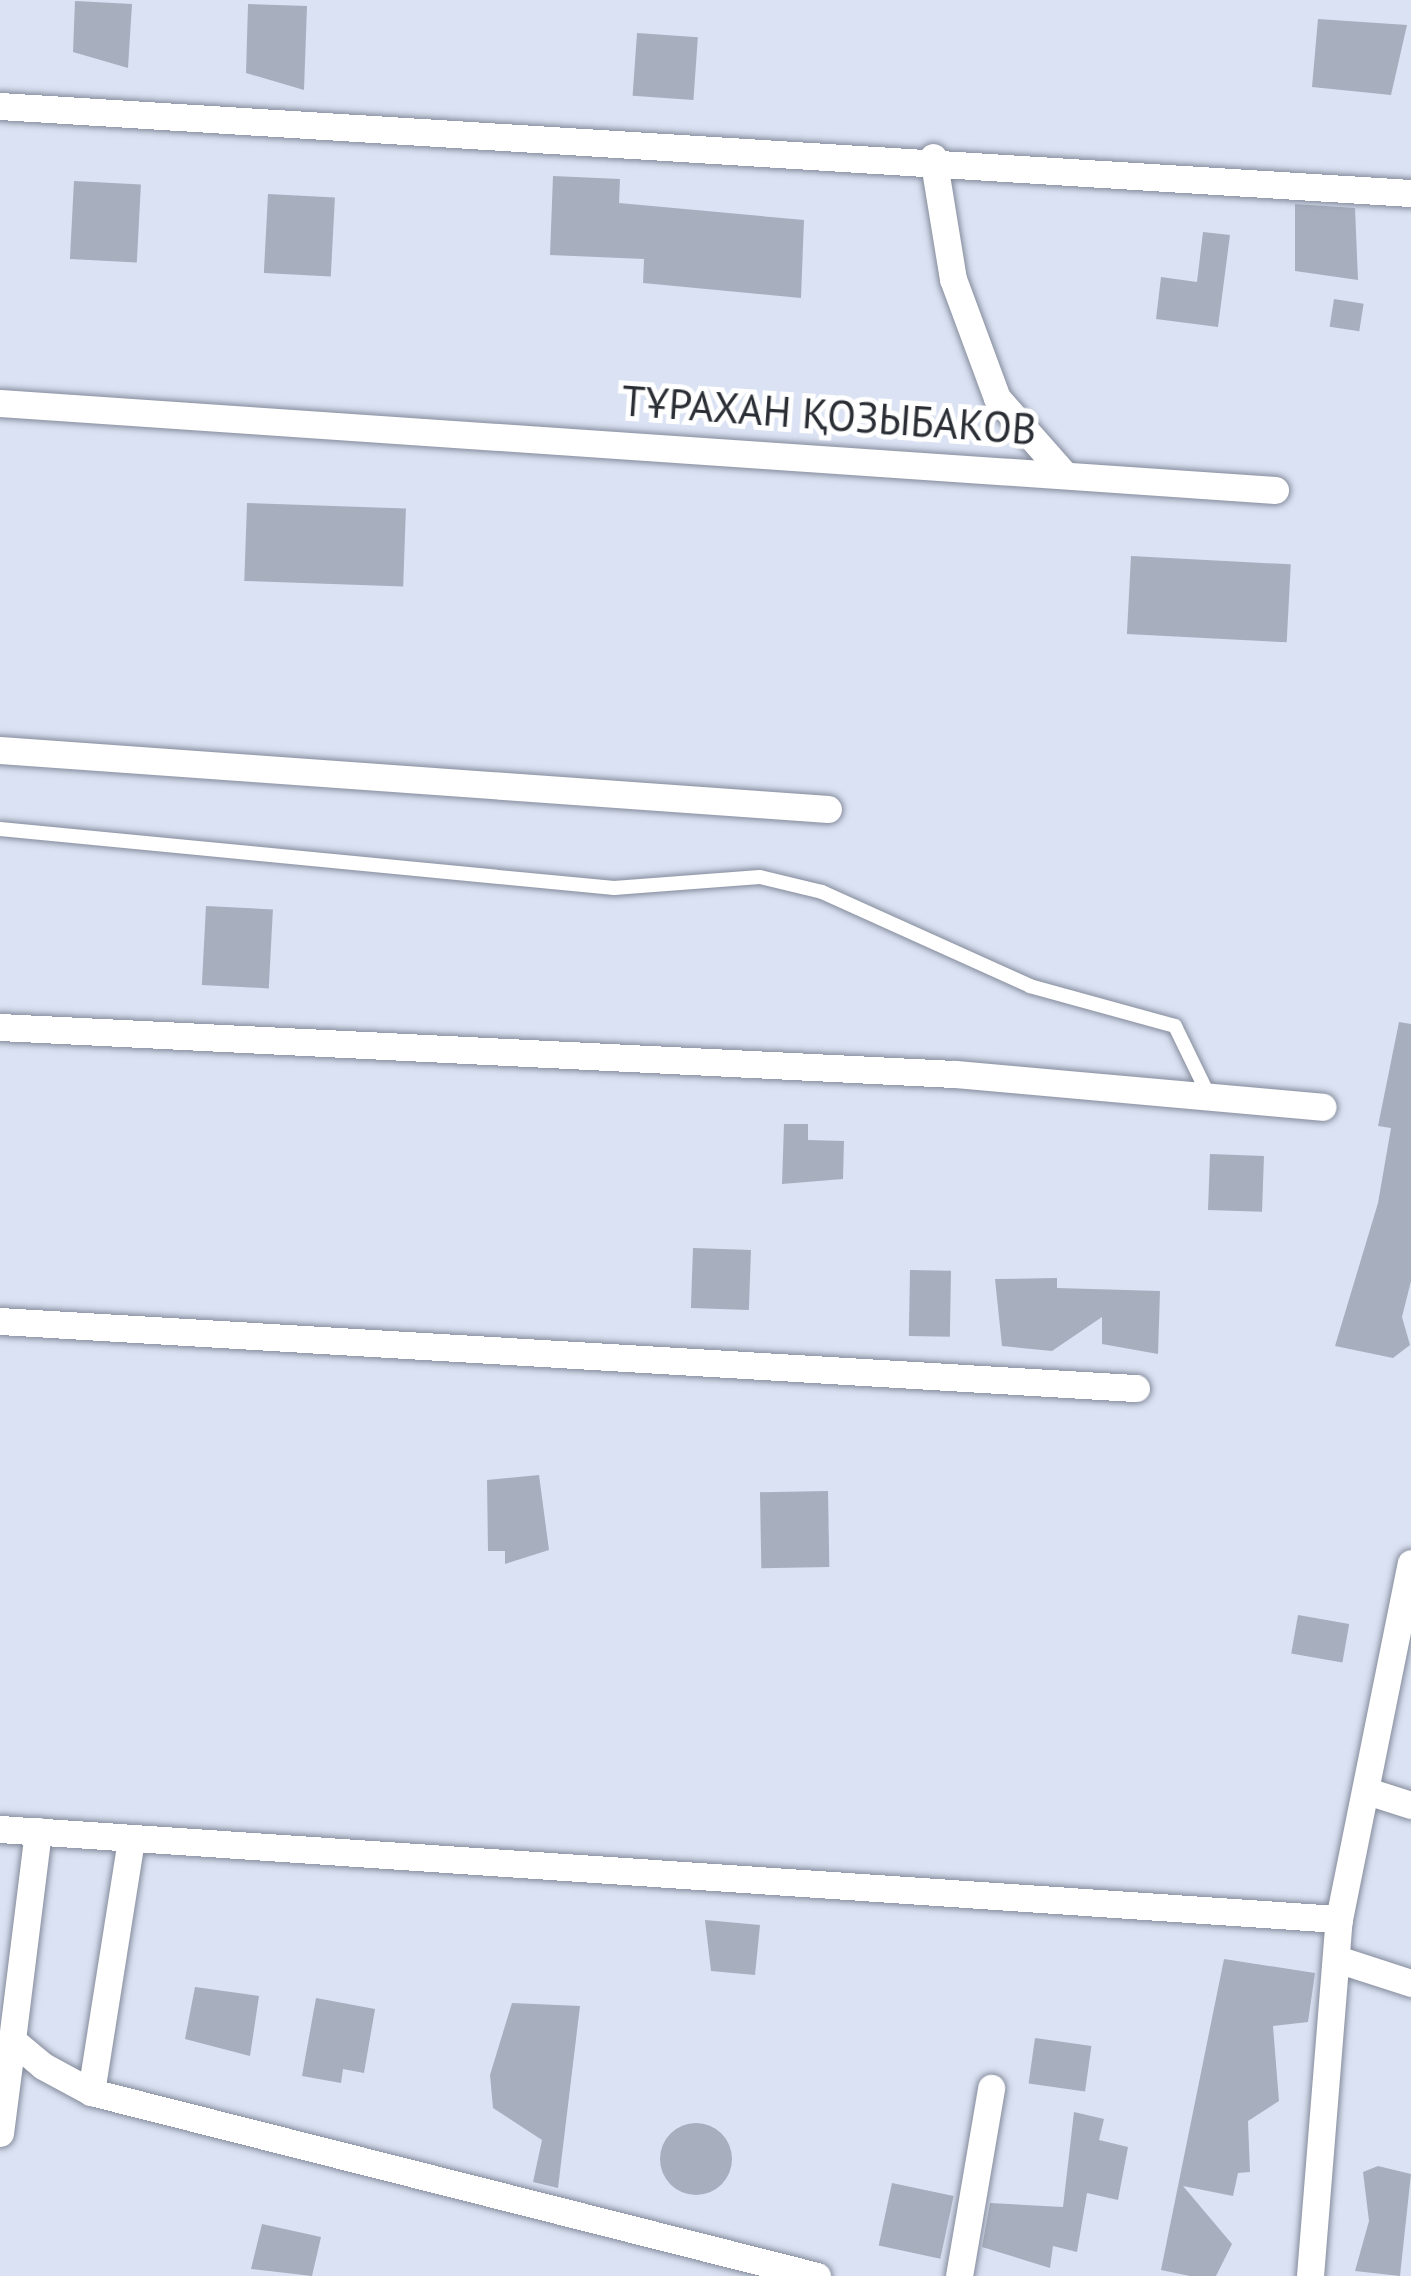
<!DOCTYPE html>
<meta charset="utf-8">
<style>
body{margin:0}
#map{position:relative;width:1411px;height:2276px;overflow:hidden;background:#dae2f3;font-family:"PT Sans",sans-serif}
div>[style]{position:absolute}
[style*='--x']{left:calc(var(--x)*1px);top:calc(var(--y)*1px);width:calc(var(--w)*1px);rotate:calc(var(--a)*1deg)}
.building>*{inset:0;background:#a7afbf;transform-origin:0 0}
.round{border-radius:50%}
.roads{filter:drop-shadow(0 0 3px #848b9b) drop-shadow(0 0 3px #848b9b)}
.lane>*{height:14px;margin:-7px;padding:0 7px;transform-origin:7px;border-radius:7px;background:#fff}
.street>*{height:27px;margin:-13.5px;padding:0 13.5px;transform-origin:13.5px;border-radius:13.5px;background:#fff}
span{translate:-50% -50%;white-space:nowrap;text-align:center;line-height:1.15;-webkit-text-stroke:10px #fff;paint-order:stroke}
.street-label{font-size:42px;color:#2b2f35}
</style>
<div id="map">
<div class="building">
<i style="clip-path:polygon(75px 1px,132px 4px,128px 68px,73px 52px)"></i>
<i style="clip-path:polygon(248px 4px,307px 6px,304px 90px,246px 73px)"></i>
<i style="clip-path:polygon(1318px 19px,1407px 25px,1391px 95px,1312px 87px)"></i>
<i style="left:637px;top:33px;width:61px;height:63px;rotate:4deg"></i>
<i style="clip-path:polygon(553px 176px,620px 179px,619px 203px,804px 220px,801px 298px,643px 283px,644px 259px,550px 255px)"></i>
<i style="left:74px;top:181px;width:67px;height:78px;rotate:3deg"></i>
<i style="left:268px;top:194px;width:67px;height:79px;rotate:3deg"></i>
<i style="clip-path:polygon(1295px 204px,1355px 208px,1358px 280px,1295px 271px)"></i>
<i style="clip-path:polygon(1203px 232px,1230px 235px,1218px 327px,1156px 319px,1161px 277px,1197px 282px)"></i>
<i style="left:1334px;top:299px;width:30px;height:28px;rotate:9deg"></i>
<i style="left:247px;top:503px;width:159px;height:78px;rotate:2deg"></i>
<i style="left:1131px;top:556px;width:160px;height:78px;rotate:3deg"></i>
<i style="left:206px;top:906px;width:67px;height:79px;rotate:3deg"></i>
<i style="clip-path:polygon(1399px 1022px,1411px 1024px,1411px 1281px,1402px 1317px,1410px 1345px,1393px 1358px,1335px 1346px,1378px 1203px,1391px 1128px,1378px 1126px)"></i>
<i style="clip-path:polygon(784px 1124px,808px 1124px,808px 1140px,844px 1141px,843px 1179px,782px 1184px)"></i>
<i style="left:1210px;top:1154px;width:54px;height:56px;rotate:2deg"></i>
<i style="left:693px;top:1248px;width:58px;height:60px;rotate:2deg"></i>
<i style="left:910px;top:1270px;width:41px;height:66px;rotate:1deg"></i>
<i style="clip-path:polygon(1057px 1278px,1057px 1288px,1160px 1291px,1158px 1354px,1102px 1344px,1102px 1317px,1052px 1351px,1002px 1346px,995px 1279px)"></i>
<i style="clip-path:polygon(539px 1475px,549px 1550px,505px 1564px,505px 1551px,488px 1551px,487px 1480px)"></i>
<i style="left:828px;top:1491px;width:76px;height:68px;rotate:89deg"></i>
<i style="left:1298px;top:1615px;width:52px;height:39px;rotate:10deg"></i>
<i style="clip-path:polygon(705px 1920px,760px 1925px,755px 1975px,711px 1971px)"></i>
<i style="clip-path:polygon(1224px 1959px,1315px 1973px,1308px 2022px,1273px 2026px,1279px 2101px,1248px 2121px,1250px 2172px,1238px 2173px,1233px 2196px,1183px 2186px,1232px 2244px,1216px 2276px,1190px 2276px,1161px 2270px)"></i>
<i style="clip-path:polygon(195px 1987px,259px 1996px,250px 2056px,185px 2039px)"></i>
<i style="clip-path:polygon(316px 1998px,375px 2009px,364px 2073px,343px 2069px,341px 2083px,302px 2076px)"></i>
<i style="clip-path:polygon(512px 2003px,580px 2006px,558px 2188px,533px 2182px,542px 2140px,493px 2108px,490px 2075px)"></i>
<i style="left:1035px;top:2038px;width:57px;height:46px;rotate:8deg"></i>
<i style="clip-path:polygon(1074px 2112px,1104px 2119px,1099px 2140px,1128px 2147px,1118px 2200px,1087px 2193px,1077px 2252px,1053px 2246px,1050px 2268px,982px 2247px,990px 2203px,1063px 2207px)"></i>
<i class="round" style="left:660px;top:2123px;width:72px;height:72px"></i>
<i style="clip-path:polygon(1378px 2166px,1411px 2174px,1400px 2276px,1355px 2271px,1369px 2221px,1363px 2172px)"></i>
<i style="left:892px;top:2183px;width:63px;height:64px;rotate:12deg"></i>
<i style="clip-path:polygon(262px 2224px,321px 2237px,312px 2276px,251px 2269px)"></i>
</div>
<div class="roads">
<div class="lane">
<i style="--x:0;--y:829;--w:617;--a:5.49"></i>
<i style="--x:614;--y:888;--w:146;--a:-4.3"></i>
<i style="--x:760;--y:877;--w:64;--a:13.6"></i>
<i style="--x:822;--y:892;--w:228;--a:24.3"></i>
<i style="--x:1030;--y:986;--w:150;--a:15.4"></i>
<i style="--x:1175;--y:1026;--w:82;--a:64.1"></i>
</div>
<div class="street">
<i style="--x:0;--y:106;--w:1414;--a:3.53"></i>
<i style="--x:933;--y:157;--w:124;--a:80.7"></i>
<i style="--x:953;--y:279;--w:127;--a:69.7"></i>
<i style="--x:997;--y:398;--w:101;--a:48.6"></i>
<i style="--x:0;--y:403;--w:1278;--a:3.9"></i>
<i style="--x:0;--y:750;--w:830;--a:4.08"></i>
<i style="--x:0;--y:1027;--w:956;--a:2.82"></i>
<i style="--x:955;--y:1074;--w:369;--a:5.1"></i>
<i style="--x:0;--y:1321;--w:1138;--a:3.38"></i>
<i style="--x:1367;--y:1791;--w:46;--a:17.7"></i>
<i style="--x:0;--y:1829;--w:1342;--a:3.85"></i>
<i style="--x:38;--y:1831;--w:211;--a:97.1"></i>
<i style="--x:12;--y:2040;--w:40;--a:40"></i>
<i style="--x:43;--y:2066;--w:55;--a:28.4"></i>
<i style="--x:91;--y:2092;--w:749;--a:14.22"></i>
<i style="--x:1337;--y:1959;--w:78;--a:18"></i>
<i style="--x:91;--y:2092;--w:256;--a:-81"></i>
<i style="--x:0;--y:2133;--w:94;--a:-82.6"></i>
<i style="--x:959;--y:2276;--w:191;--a:-80.3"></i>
<i style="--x:1310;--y:2276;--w:358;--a:-85.4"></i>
<i style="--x:1339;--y:1919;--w:363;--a:-78.6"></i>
</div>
</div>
<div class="street-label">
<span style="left:829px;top:415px;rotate:4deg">ТҰРАХАН ҚОЗЫБАКОВ</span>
</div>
</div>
